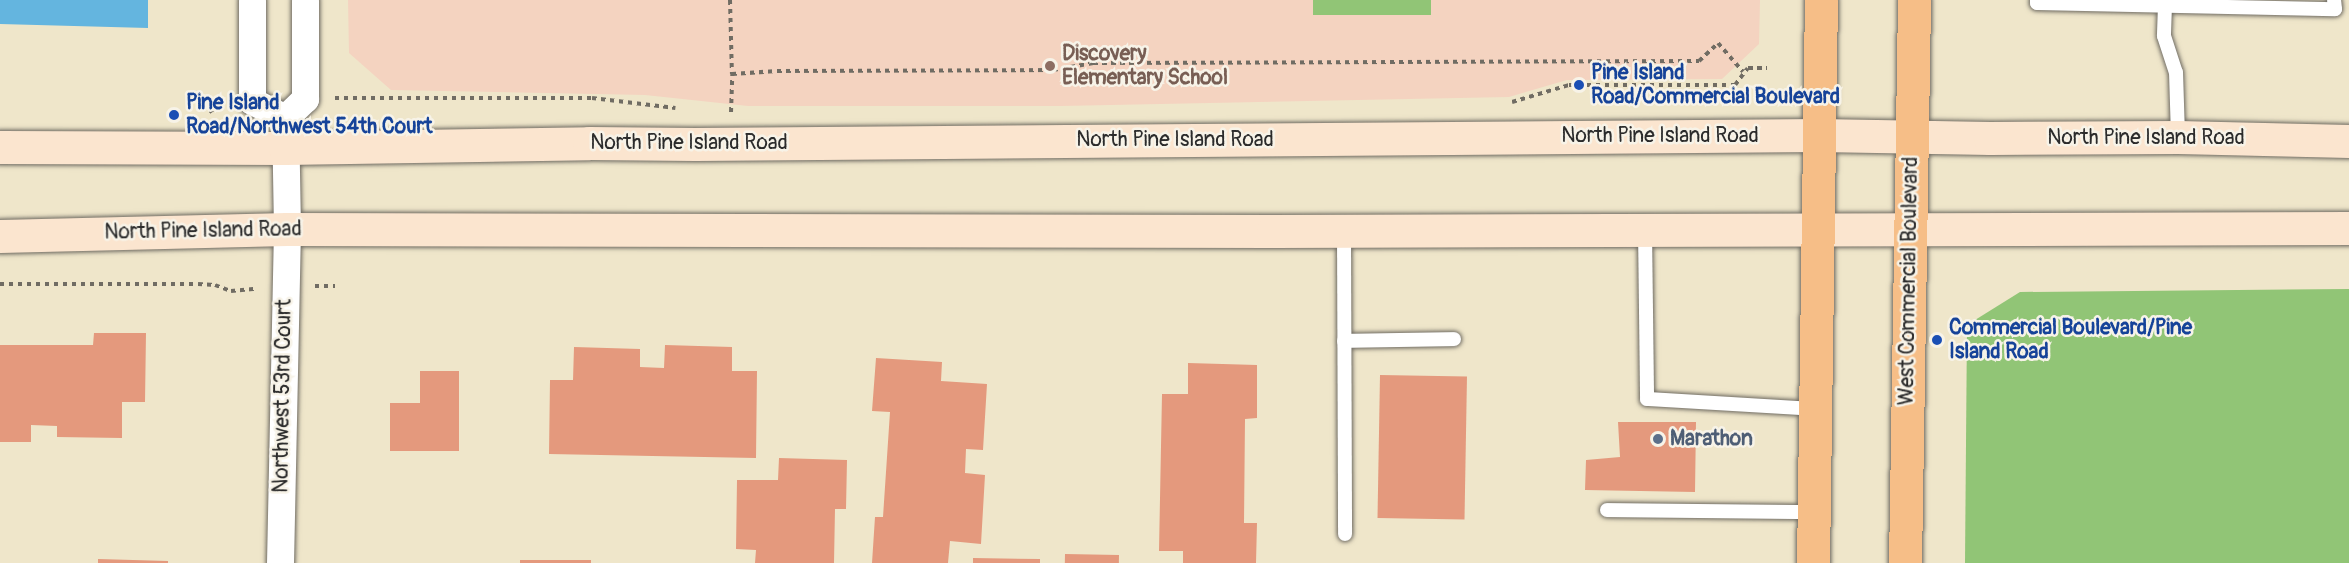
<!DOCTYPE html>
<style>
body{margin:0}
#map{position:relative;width:2349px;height:563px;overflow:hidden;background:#efe6ca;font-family:Pangolin,sans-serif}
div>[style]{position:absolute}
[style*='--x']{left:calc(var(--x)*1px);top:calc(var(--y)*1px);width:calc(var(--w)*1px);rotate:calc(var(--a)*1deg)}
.built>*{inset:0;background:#f4d3c0}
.green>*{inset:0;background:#91c576;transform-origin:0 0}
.water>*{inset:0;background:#64b5df}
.building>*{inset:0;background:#e4997d;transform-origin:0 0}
.path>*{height:4px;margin-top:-2px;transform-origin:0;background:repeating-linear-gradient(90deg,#706c63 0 4.5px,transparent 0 9px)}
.roads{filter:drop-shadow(0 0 2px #706c63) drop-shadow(0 0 2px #706c63)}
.service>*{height:14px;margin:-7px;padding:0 7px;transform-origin:7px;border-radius:7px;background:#fff}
.minor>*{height:27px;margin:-13.5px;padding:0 13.5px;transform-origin:13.5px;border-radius:13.5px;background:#fff}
.secondary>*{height:33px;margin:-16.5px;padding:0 16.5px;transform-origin:16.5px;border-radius:16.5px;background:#fbe5cf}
.trunk>*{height:33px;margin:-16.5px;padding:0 16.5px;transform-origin:16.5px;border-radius:16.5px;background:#f6be87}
.dots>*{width:16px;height:16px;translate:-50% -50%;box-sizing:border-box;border:3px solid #f7f3e8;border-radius:50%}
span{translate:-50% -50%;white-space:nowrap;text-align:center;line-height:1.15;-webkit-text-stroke:5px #f7f3e8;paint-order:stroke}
.education-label{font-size:21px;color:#785e54;font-weight:700}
.left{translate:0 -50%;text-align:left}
.transit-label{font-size:21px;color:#164399;font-weight:700}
.street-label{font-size:21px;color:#2b2b2b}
.service-label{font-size:21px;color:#4e5e75;font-weight:700}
</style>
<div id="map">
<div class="built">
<i style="clip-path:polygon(348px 0,1760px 0,1759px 44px,1722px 79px,1567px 80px,1509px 97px,1061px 106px,748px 106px,645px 95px,391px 90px,349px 53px)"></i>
</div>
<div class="green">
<i style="left:1313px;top:0;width:118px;height:15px"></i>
<i style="clip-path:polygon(2349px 289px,2349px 563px,1965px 563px,1967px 325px,2020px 292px)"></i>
</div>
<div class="water">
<i style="clip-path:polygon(0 0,148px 0,148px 28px,0 24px)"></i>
</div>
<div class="building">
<i style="clip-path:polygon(94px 333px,146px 333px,145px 402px,122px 402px,122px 438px,57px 437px,57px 426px,31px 425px,31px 442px,0 442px,0 345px,93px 345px)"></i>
<i style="clip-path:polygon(665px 345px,732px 347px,732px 371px,757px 371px,756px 458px,549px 454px,550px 380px,573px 380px,574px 347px,640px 349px,640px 367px,664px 368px)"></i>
<i style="clip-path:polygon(876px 358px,942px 362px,941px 381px,987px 384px,983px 450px,966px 449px,965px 473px,985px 475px,981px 544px,950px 541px,948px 563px,872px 563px,875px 517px,883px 517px,890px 412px,872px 411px)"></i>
<i style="clip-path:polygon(1188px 363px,1257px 365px,1257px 418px,1245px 419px,1244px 523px,1257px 523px,1256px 563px,1183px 563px,1183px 551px,1159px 551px,1162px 394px,1188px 394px)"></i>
<i style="clip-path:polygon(420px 371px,459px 371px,459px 451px,390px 451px,390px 403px,420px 403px)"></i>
<i style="left:1380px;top:375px;width:87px;height:143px;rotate:1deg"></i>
<i style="clip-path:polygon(1618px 422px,1696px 422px,1695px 492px,1585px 490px,1586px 460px,1620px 457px)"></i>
<i style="clip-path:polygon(779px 458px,847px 460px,846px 509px,835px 509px,834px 563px,755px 563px,756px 550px,736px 549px,737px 480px,778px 480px)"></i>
<i style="left:1065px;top:554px;width:54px;height:9px;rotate:1deg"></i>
<i style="clip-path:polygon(973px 558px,1040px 559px,1040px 563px,973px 563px)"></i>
<i style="clip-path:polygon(98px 559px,168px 561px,168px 563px,98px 563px)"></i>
<i style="left:520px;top:560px;width:71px;height:3px"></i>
</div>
<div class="path">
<i style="--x:730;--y:0;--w:74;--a:88.5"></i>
<i style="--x:335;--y:98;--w:257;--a:0"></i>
<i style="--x:592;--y:98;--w:84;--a:6.9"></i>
<i style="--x:1512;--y:102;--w:59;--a:-16.6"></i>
<i style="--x:1569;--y:85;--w:166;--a:0"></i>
<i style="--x:1735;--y:85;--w:21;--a:-53"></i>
<i style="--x:1748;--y:68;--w:19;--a:0"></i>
<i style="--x:209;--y:112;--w:17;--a:-33"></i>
<i style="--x:731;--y:112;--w:38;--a:-88"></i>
<i style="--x:732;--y:74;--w:45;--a:-3.8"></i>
<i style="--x:777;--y:71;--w:276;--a:-0.2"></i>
<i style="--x:1053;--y:70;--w:41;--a:-9.9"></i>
<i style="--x:1093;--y:63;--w:606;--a:-0.19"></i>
<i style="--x:1699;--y:61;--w:26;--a:-43"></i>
<i style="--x:1718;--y:43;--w:38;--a:49"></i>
<i style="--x:0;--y:284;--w:198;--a:0"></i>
<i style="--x:198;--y:284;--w:17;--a:3"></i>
<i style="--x:215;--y:285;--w:17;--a:21"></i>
<i style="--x:231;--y:291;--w:25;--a:-5"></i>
<i style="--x:315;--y:286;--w:20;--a:0"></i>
</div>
<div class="roads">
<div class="service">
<i style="--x:2037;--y:0;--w:3;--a:90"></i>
<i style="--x:2037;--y:3;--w:298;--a:1.2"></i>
<i style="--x:2335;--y:9;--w:9;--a:-96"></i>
<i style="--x:2165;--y:5;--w:31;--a:92"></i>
<i style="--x:2164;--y:36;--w:38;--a:72"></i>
<i style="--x:2176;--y:72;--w:65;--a:88.2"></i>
<i style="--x:1645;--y:229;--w:170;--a:89.3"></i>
<i style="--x:1647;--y:399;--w:168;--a:3.4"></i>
<i style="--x:1344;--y:230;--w:304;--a:89.8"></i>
<i style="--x:1344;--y:341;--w:110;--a:-1"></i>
<i style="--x:1607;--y:510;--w:206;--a:0.6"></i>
</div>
<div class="minor">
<i style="--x:252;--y:0;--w:101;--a:90"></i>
<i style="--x:252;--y:101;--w:37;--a:27"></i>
<i style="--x:285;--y:118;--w:28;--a:-44"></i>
<i style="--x:305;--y:99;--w:99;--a:-90"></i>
<i style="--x:280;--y:563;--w:334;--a:-88.8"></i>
<i style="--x:287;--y:229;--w:111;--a:-91"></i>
</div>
<div class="secondary">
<i style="--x:0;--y:147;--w:285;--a:0.2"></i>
<i style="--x:285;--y:148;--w:304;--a:-0.9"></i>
<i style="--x:589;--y:143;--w:106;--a:0.5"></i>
<i style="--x:695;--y:144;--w:1124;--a:-0.46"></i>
<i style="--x:1819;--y:135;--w:171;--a:1"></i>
<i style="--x:1990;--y:138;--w:188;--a:-0.3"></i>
<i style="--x:2178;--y:137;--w:171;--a:1.3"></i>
<i style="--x:0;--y:236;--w:287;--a:-1.4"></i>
<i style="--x:287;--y:229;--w:986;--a:0.12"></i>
<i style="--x:1273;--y:231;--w:1076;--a:-0.16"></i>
</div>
<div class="trunk">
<i style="--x:1813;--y:563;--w:563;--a:-89.19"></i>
<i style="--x:1905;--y:563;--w:563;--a:-89.08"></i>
</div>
</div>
<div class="dots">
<i style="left:1050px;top:66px;background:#8d6e63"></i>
<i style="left:1579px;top:85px;background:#1a4fb4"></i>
<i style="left:174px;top:115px;background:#1a4fb4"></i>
<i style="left:1937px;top:340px;background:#1a4fb4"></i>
<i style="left:1658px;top:439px;background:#5c6f8a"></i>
</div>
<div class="education-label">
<span class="left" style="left:1062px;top:66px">Discovery<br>Elementary School</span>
</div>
<div class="transit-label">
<span class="left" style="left:1591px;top:85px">Pine Island<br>Road/Commercial Boulevard</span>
<span class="left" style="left:186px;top:115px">Pine Island<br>Road/Northwest 54th Court</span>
<span class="left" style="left:1949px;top:340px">Commercial Boulevard/Pine<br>Island Road</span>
</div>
<div class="street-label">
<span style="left:1660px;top:136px">North Pine Island Road</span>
<span style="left:2146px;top:138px">North Pine Island Road</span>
<span style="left:1175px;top:140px">North Pine Island Road</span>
<span style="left:689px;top:143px">North Pine Island Road</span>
<span style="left:203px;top:231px;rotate:-1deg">North Pine Island Road</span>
<span style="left:1909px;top:281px;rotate:-89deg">West Commercial Boulevard</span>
<span style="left:283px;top:396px;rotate:-89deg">Northwest 53rd Court</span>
</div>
<div class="service-label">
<span class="left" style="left:1670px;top:439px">Marathon</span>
</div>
</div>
